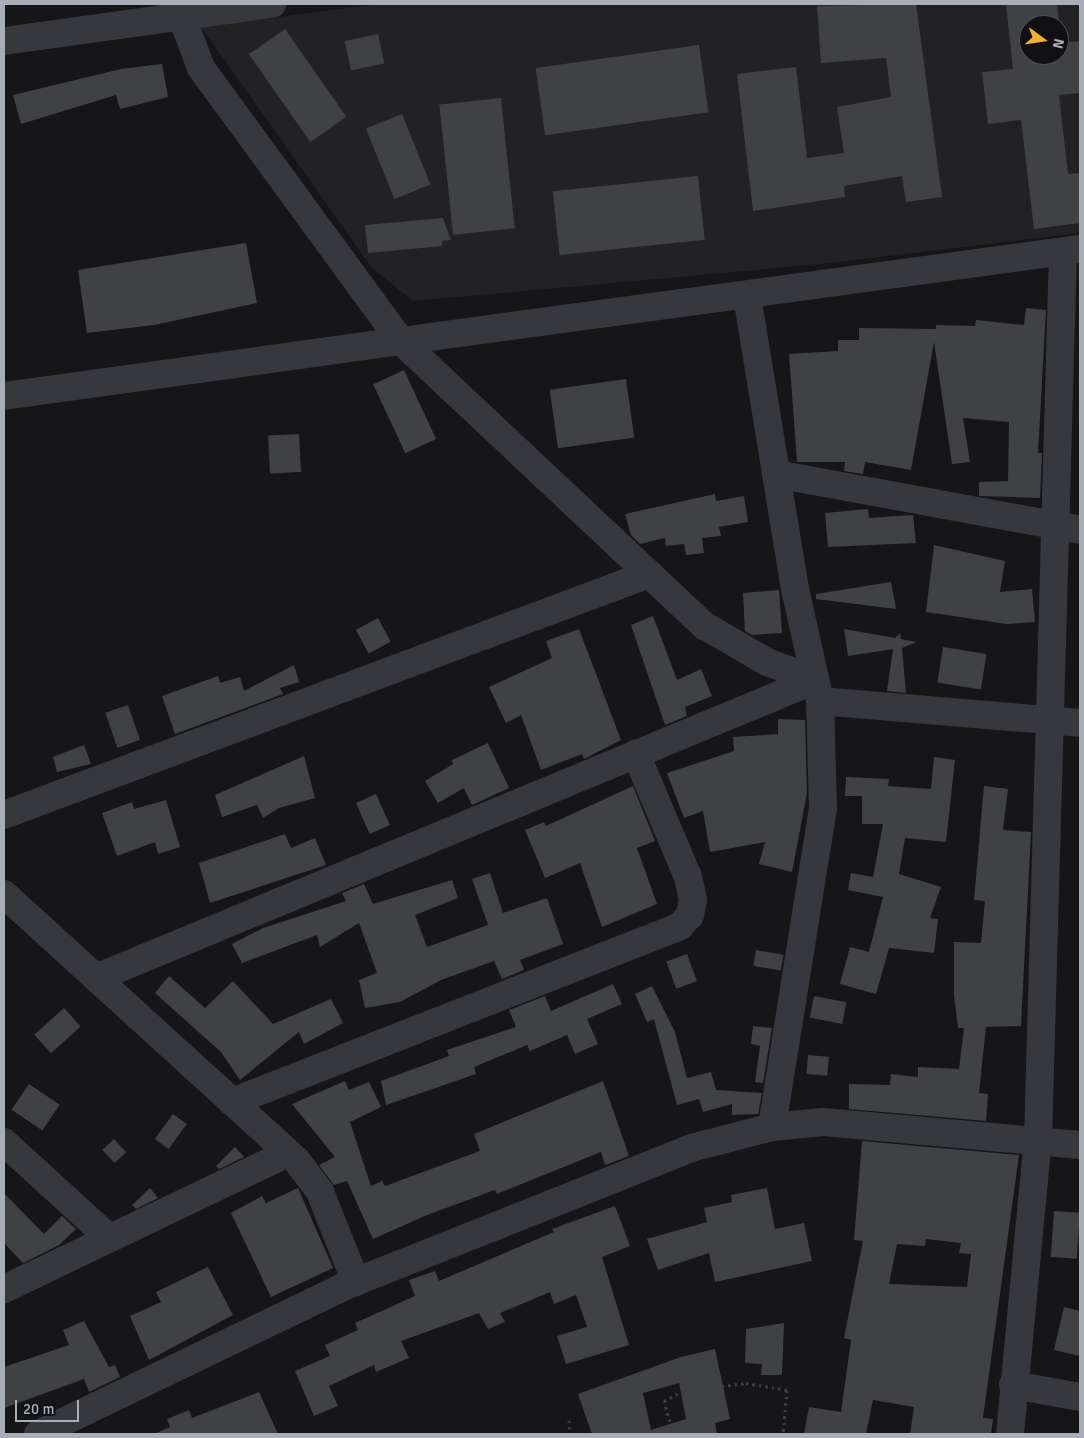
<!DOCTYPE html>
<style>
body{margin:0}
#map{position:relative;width:1084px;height:1438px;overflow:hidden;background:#161618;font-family:Signika,sans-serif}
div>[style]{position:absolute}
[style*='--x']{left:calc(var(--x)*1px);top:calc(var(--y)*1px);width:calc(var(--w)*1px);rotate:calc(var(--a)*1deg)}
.built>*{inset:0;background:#222225}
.building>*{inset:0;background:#404145;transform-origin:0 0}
.path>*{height:3px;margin-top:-1.5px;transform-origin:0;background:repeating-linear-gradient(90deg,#3d3f44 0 2.5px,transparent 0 6.5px)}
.minor>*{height:28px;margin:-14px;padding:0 14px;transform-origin:14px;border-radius:14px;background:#37383d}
span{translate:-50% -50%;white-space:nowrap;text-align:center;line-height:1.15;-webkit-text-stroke:4px #111113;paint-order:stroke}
.frame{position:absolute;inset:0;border:5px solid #a8adb8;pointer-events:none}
.north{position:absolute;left:1019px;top:15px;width:50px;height:50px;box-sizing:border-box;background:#111113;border:1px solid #4d4f55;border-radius:50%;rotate:104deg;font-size:14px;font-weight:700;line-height:20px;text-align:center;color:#a8adb8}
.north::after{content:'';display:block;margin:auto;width:18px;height:22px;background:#f2b134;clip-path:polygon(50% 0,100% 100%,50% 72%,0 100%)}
.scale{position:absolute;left:15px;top:1400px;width:64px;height:22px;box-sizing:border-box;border:2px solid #a8adb8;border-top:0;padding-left:6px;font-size:15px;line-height:18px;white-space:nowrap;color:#a8adb8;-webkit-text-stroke:4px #111113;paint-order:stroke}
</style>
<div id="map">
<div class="built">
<i style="clip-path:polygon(evenodd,379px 4px,1080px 4px,1080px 233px,821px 264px,413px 301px,372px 268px,201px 27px,379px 4px,1029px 25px,1059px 25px,1059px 55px,1029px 55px,1029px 25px)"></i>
</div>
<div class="building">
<i style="clip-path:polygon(916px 4px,942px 197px,906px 202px,902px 176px,844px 186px,845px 197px,753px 211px,737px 74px,796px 67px,807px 158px,844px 153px,837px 107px,891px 97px,886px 58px,821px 63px,817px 6px)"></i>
<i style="clip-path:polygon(evenodd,1006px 4px,1057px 4px,1061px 43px,1080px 41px,1080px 93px,1059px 95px,1068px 174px,1080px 173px,1080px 223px,1034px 229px,1021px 120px,988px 124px,982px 72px,1013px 69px,1006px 4px,1029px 25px,1059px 25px,1059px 55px,1029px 55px,1029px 25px)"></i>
<i style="left:285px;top:29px;width:107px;height:44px;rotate:55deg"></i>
<i style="left:378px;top:34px;width:30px;height:34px;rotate:78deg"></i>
<i style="left:699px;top:45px;width:68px;height:165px;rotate:82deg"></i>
<i style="clip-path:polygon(162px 64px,168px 97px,120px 109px,116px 95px,21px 124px,13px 95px,121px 69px)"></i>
<i style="left:501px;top:98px;width:131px;height:62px;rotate:84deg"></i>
<i style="left:402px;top:114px;width:76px;height:39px;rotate:68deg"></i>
<i style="left:698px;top:176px;width:64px;height:146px;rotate:84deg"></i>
<i style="clip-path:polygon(443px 218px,451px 240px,442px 241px,442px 246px,368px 253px,365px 225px)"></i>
<i style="clip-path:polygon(246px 243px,257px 303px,154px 325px,87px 333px,78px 270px)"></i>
<i style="clip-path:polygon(1026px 308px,1046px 310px,1038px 453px,1042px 453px,1040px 498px,979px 496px,979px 482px,1008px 481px,1009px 422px,963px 418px,970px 462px,952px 464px,934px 342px,911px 470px,865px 462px,863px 474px,844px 471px,845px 462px,797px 462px,789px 354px,838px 351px,838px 340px,859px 340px,859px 328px,936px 329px,936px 325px,975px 326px,976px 320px,1024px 325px)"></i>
<i style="left:404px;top:370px;width:76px;height:34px;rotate:65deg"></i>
<i style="left:626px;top:379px;width:59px;height:77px;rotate:82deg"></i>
<i style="left:299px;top:434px;width:38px;height:31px;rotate:87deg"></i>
<i style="clip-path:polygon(715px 494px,716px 501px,744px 496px,748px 522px,719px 527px,721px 536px,702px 538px,704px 553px,686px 555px,684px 544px,666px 546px,665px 538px,640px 544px,631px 535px,625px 514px)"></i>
<i style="clip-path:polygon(868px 509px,869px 518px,913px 515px,916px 543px,828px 547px,825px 513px)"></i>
<i style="clip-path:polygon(934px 545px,1005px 561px,1000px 592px,1032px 589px,1035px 622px,1007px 624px,926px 612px)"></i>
<i style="clip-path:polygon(891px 582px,896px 609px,816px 599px,816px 594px)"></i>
<i style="clip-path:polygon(779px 590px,782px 633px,752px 635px,745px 631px,743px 593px)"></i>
<i style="clip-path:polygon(653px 616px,677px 680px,701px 669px,712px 696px,685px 707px,687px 716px,665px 725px,631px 625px)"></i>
<i style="left:378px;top:618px;width:27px;height:25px;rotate:62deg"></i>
<i style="clip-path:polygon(579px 629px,621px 740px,584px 759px,582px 754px,541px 770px,521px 715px,506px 723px,489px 687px,552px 658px,546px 641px)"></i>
<i style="clip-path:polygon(844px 629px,895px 638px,900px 633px,901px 639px,917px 642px,902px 648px,906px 693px,887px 691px,893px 649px,848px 656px)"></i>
<i style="left:943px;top:647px;width:44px;height:36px;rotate:9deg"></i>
<i style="clip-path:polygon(294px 665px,299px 682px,280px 688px,283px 694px,175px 734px,162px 696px,218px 676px,220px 683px,240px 677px,244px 691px)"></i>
<i style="left:128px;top:705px;width:37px;height:24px;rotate:71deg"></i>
<i style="clip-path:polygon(778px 719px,805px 720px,807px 793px,792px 872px,759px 864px,765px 842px,710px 852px,703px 811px,684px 818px,667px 773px,734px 751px,733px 737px,778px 734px)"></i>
<i style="clip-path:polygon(488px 743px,509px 788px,472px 805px,464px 788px,438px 803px,425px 781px,453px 764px,452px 760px)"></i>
<i style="clip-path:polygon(84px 745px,91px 764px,57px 772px,53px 757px)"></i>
<i style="clip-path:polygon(304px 756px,315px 798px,279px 808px,263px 818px,257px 805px,222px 817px,215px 795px)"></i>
<i style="clip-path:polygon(934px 757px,955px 760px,946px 842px,905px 838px,899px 874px,941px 887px,930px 918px,938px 919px,934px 953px,889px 948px,876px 994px,840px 984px,850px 947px,869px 952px,883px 897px,848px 890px,851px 873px,873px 877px,883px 824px,862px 824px,862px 796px,845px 796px,846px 777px,889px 779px,888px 786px,931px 789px)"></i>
<i style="clip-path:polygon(633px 786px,655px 841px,637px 848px,657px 904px,602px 927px,580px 863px,545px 878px,525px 830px,544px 822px,546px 826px)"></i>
<i style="clip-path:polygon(984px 786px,1008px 789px,1003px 830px,1031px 832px,1021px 1026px,986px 1027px,979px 1093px,988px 1094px,986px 1121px,849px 1109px,849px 1084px,890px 1085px,891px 1074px,918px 1077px,918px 1067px,959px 1069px,964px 1028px,958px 1028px,954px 995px,954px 942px,981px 943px,985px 901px,974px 900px)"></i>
<i style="left:376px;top:794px;width:34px;height:22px;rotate:66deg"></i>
<i style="clip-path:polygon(166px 800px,180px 847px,158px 854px,155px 842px,117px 856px,102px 813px,132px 802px,134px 809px)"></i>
<i style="clip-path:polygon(285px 834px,291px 848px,315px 838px,326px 865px,210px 903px,199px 863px)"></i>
<i style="clip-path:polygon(490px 873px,503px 913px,547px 898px,563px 944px,520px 960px,524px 970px,502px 979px,494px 961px,441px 980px,400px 1002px,365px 1008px,359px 980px,377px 973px,359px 923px,320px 947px,317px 935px,242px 963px,232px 944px,263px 928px,346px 901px,342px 893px,364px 884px,373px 904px,452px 880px,458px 898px,415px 915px,427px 947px,488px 925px,472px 879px)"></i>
<i style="left:756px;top:950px;width:28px;height:16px;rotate:10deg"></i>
<i style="left:687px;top:954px;width:29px;height:22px;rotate:70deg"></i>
<i style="clip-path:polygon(169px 976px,205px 1008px,233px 981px,273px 1024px,331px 999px,343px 1023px,304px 1044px,299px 1032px,240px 1080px,221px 1052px,155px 993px)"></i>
<i style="clip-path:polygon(613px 984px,622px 1004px,587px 1019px,598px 1044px,575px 1054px,567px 1035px,530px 1051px,527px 1045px,474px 1067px,476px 1074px,386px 1105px,381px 1081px,449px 1056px,447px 1050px,516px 1027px,509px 1010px,545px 996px,551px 1011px)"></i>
<i style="clip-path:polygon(652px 986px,675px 1032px,687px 1078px,711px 1072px,716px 1090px,762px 1093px,758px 1114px,732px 1115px,732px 1104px,703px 1112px,699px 1099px,677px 1105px,654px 1019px,647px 1022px,635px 994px)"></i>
<i style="left:814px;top:996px;width:33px;height:22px;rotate:11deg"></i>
<i style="left:64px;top:1008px;width:25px;height:40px;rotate:48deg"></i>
<i style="clip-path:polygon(753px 1026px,772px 1028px,763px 1083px,755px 1082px,760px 1046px,751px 1044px)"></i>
<i style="left:808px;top:1055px;width:21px;height:19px;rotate:5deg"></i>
<i style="clip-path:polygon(345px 1081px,349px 1090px,369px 1082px,381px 1107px,350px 1122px,371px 1186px,382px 1181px,385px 1186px,480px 1151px,474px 1134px,603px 1081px,629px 1156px,605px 1165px,601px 1152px,497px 1194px,495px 1190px,427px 1215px,373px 1239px,347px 1181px,334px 1185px,319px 1165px,335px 1157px,292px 1104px)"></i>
<i style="left:29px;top:1084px;width:37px;height:31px;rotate:34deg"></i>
<i style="left:173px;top:1114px;width:17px;height:31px;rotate:36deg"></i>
<i style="left:114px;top:1139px;width:18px;height:16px;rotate:47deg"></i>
<i style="clip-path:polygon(evenodd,862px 1141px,1019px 1155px,983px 1418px,993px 1419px,991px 1434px,910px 1434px,914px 1407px,873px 1400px,866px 1434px,804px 1434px,809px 1407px,841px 1412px,851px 1340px,844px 1338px,863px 1241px,854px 1240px,862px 1141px,926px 1239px,961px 1243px,959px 1253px,971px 1254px,967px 1287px,889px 1284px,897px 1244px,925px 1246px,926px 1239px)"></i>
<i style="clip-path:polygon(235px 1147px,244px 1157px,219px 1169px,216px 1166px)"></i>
<i style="clip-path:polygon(150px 1188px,158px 1198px,136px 1209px,132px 1205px)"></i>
<i style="clip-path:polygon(298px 1188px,333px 1268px,271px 1297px,231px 1213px,262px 1196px,266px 1203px)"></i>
<i style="clip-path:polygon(767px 1188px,775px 1229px,804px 1223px,812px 1261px,715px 1282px,709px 1253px,658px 1270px,647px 1239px,707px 1222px,704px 1208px,732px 1202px,731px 1195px)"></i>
<i style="clip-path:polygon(4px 1193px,44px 1234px,62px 1216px,76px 1229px,59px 1245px,23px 1263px,4px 1243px)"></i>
<i style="clip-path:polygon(615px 1206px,630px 1246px,602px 1257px,629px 1345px,566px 1364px,557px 1336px,587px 1327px,576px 1295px,554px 1304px,550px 1292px,500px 1313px,505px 1322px,488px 1329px,479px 1313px,401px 1341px,409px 1358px,376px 1372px,374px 1365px,329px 1386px,338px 1406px,314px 1416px,295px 1371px,330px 1356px,325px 1345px,358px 1330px,355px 1323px,415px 1296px,409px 1280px,435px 1271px,439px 1281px,554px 1232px,552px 1229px)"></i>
<i style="left:1054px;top:1211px;width:26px;height:46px;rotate:4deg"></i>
<i style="clip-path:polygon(208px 1267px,233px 1315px,149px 1360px,130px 1316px,161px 1302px,156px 1292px)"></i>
<i style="clip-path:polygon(1064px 1307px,1080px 1311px,1080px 1356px,1054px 1350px)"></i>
<i style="clip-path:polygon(84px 1321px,109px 1367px,115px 1365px,120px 1377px,89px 1392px,84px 1379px,4px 1408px,4px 1367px,69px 1345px,63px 1330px)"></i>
<i style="clip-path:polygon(784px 1323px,782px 1375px,761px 1375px,762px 1364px,745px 1363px,746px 1329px)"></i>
<i style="clip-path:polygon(evenodd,715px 1349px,730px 1419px,715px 1423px,717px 1434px,592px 1434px,578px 1394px,681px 1357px,715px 1349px,679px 1383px,686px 1419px,651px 1430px,643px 1393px,679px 1383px)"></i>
<i style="clip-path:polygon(259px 1392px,278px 1434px,154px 1434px,170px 1427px,167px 1419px,189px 1410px,192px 1418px)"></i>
</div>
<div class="path">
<i style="--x:569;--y:1420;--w:14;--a:86"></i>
<i style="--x:673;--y:1434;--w:34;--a:-105"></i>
<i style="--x:664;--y:1401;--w:21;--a:-28"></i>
<i style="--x:683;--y:1391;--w:64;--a:-7.2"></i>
<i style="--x:746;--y:1383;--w:42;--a:9.7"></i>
<i style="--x:787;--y:1390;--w:44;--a:95.2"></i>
</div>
<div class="minor">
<i style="--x:177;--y:4;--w:68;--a:69.4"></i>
<i style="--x:201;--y:68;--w:338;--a:53.8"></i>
<i style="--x:401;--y:341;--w:685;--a:-7.72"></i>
<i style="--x:4;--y:41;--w:271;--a:-7.9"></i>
<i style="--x:747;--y:296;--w:297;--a:80.7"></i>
<i style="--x:795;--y:589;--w:115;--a:77.4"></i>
<i style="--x:820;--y:701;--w:107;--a:88.4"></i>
<i style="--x:823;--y:808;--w:323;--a:99.1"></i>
<i style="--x:4;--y:396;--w:401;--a:-7.9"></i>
<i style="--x:401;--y:341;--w:417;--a:43.2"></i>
<i style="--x:705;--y:626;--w:72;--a:30.1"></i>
<i style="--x:767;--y:662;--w:51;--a:20.6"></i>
<i style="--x:776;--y:474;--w:309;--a:10.4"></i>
<i style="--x:820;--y:701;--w:261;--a:4.8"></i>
<i style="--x:4;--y:815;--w:689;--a:-20.49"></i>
<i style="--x:4;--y:894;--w:396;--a:42.3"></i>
<i style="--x:297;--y:1161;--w:39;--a:53"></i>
<i style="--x:320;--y:1192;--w:97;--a:68.2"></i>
<i style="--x:96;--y:978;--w:778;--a:-22.51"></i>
<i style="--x:232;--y:1102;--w:481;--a:-21.4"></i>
<i style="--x:680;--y:926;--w:15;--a:-48"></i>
<i style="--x:690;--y:915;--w:15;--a:-79"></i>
<i style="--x:693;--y:900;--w:24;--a:-102"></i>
<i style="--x:688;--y:877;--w:134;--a:-112.9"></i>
<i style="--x:4;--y:1142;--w:142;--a:42.4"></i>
<i style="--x:4;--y:1289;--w:315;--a:-25.6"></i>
<i style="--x:1013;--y:1385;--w:68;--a:10.2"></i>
<i style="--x:38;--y:1434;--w:346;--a:-25.7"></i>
<i style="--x:350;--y:1284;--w:367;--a:-21.7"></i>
<i style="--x:691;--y:1148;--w:84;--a:-14.5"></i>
<i style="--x:772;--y:1127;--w:51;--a:-5.6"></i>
<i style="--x:823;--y:1122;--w:258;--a:5.1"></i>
<i style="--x:1010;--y:1434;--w:295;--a:-84.6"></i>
<i style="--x:1038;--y:1140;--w:888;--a:-88.39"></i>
</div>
<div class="frame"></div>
<div class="north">N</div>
<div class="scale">20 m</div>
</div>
